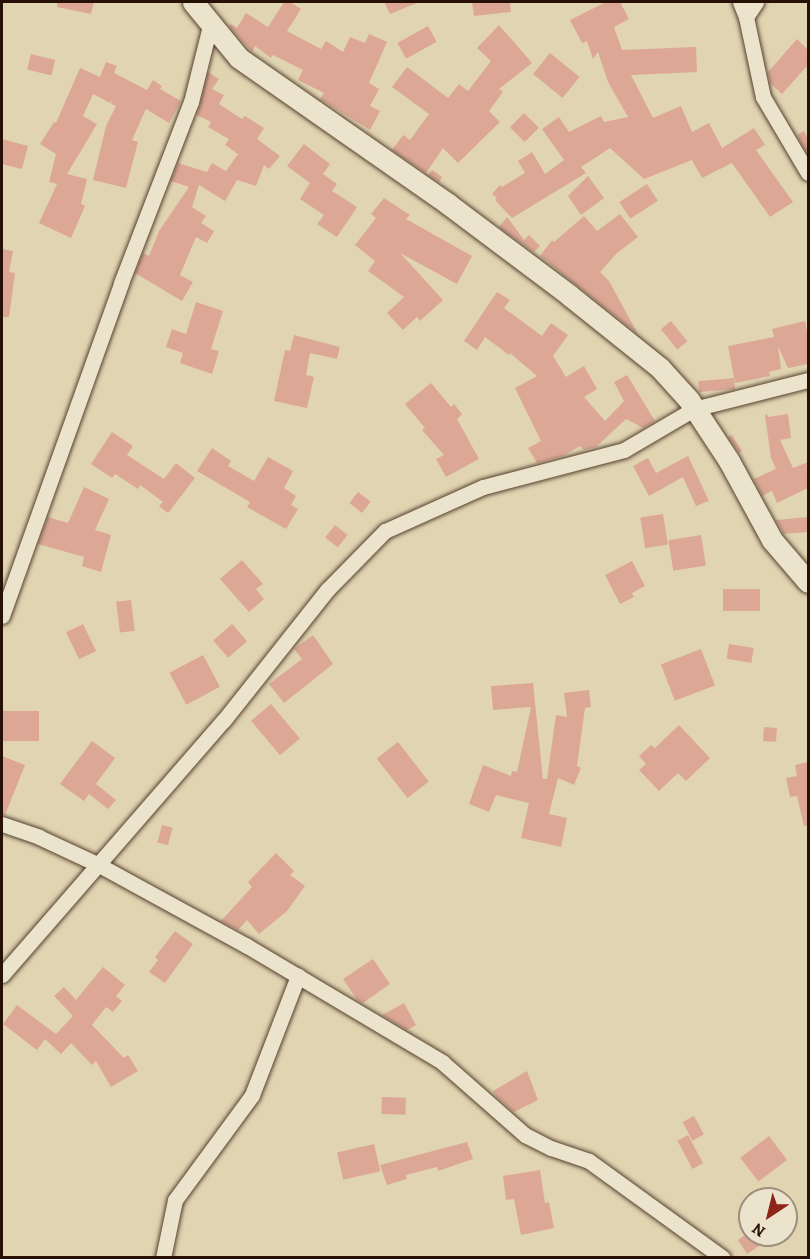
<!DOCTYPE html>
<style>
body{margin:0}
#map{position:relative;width:810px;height:1259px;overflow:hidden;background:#e1d4b1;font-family:Alegreya,serif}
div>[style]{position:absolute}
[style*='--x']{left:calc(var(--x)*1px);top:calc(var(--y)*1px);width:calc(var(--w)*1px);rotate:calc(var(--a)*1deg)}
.building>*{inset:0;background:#dca895;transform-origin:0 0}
.roads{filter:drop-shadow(0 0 2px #564131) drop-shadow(0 0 2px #564131)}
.street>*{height:15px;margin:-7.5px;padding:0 7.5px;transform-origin:7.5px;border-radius:7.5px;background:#ece3cc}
.secondary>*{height:21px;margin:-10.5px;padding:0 10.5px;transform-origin:10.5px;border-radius:10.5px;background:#ece3cc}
span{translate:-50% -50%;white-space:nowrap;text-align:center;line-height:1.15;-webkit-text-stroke:4.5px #ece3cc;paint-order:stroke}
.frame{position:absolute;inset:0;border:3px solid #271006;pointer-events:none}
.north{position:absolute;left:738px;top:1187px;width:60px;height:60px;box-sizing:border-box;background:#ece3cc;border:2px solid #9d8f7d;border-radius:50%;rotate:215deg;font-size:16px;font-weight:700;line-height:24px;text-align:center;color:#271006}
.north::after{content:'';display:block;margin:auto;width:21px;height:27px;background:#8f2418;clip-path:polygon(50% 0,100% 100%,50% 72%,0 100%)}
</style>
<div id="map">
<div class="building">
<i style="clip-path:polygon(57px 2px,94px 2px,91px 14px,57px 7px)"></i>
<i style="clip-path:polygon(284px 2px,290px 2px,301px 9px,287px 31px,321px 49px,326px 41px,343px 52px,350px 37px,365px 43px,369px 34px,387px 42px,369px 83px,379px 89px,370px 106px,380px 111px,370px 130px,320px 99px,324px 93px,298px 80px,303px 70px,273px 55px,271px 58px,255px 46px,252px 52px,229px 26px,231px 24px,237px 28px,246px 13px,268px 27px)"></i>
<i style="clip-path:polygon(384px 2px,419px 2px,390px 14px)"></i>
<i style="clip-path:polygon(472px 2px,510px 2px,511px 12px,474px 16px)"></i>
<i style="clip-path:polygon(606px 2px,620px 2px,629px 19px,614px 27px,622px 50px,696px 47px,697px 72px,631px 75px,653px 118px,681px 106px,692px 132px,709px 123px,722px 148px,754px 128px,765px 145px,756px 150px,793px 202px,770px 217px,732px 163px,702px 178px,692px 160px,644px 179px,610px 148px,581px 167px,586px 173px,512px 218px,495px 200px,497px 198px,492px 194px,500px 185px,502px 187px,525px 173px,518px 161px,532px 152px,545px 174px,564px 160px,542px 129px,559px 117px,569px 132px,601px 116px,604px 122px,628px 117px,608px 82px,598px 52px,593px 59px,587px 41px,582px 43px,570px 20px)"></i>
<i style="clip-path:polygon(499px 25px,532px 63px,499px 89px,503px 92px,489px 111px,500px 122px,458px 163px,443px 148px,426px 173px,392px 150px,403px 135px,410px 140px,429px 114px,392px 87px,407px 67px,448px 98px,459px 84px,468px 91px,491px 61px,477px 48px)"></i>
<i style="left:428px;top:26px;width:18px;height:35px;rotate:61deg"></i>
<i style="clip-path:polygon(797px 39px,808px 50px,808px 65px,782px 94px,770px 83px,768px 72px)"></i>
<i style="left:550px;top:53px;width:38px;height:27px;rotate:39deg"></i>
<i style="left:31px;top:54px;width:25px;height:16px;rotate:14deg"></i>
<i style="clip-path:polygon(106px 62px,117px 66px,114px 73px,147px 90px,153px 80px,162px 86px,160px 89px,181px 101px,169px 123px,146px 109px,132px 140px,138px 142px,126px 188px,93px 180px,106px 126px,116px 106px,111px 104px,112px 99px,110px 103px,93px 94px,83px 116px,97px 124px,67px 174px,87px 179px,81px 204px,85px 206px,71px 238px,39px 223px,57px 184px,49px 182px,56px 154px,40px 144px,54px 122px,56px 123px,80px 68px,100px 77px)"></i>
<i style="clip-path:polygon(208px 72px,219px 79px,212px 89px,224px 95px,219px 104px,242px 119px,245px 116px,264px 128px,257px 139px,280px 156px,269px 169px,264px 165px,256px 186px,237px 180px,225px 201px,199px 185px,192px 207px,206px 216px,201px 223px,214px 231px,207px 243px,196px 237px,180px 275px,193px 282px,182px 301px,135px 273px,143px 253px,149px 256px,159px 231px,189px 187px,171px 181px,178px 163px,207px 172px,212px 163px,226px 171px,238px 154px,225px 145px,229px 139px,208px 127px,211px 122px,197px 115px)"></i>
<i style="left:524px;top:113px;width:21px;height:20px;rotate:45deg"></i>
<i style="clip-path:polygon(804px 131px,808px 139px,808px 155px,797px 135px)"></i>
<i style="clip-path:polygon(2px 139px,28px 146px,22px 169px,2px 164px)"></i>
<i style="clip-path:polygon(304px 144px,330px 164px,323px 174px,337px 184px,332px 191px,357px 207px,337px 237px,317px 224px,324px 215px,300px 199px,310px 183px,287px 166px)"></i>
<i style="clip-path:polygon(432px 170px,442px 177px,439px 182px,428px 175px)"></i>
<i style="clip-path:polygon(588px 176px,604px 198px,581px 215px,568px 196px)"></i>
<i style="left:647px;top:184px;width:20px;height:33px;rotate:57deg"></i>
<i style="clip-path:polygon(384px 198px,410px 215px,406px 219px,472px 256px,457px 284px,400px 253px,443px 300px,420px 321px,417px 317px,403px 330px,387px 313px,404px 297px,368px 271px,375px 261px,355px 245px,376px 218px,371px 214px)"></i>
<i style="clip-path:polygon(620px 214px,638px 237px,617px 253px,600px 272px,609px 281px,638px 334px,540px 256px,552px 240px,554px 242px,584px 216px,597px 231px)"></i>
<i style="clip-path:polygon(507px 217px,524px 240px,529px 235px,540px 246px,534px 252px,499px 227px)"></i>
<i style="clip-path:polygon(2px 249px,13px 251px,9px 272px,15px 273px,9px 317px,2px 317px)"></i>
<i style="clip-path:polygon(497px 292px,510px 300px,504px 308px,542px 336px,551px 323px,568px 335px,553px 356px,566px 377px,584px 366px,597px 389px,584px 397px,605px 421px,624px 401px,614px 382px,627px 375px,655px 421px,643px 428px,626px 419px,596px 447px,584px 450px,580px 446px,563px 456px,537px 463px,528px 448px,541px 441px,515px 388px,537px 376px,510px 353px,509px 355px,485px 337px,477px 350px,464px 341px)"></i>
<i style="clip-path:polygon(196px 302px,223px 311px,211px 349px,219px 351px,212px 374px,180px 363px,183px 353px,166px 347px,172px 329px,186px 334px)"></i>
<i style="left:671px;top:321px;width:26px;height:13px;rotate:51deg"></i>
<i style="clip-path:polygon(805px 321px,808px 337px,808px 364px,788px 368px,778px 346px,781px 369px,769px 372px,770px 376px,735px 383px,728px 346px,774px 337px,772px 329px)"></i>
<i style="clip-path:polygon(294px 335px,340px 347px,337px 359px,310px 353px,306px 375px,314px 377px,307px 408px,274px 401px,285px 350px,290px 351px)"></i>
<i style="left:734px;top:378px;width:11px;height:36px;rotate:85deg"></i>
<i style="clip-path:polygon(431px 383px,451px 407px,454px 404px,462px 414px,457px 419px,479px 459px,446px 477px,436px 459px,444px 455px,422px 430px,425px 428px,405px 404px)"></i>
<i style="clip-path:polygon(767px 414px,768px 417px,788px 414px,791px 438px,780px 440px,793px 468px,808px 462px,808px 488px,777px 503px,772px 491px,762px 496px,754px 479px,776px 469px,771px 458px,765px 415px)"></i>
<i style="clip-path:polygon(112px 432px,133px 446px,127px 455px,164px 479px,176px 463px,195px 478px,168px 513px,159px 506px,163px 502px,140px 485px,138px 489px,115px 474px,112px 478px,91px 464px)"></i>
<i style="clip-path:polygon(732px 435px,742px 451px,739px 453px,728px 437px)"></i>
<i style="clip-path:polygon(212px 448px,231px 461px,228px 466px,254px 481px,268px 457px,293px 471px,284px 488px,296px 496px,291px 505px,298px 509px,286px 529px,247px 507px,250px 502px,197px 471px)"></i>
<i style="clip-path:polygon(688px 456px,709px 501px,696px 506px,683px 477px,649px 496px,633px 466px,648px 458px,656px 473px)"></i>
<i style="clip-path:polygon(84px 487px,109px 499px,95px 530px,111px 535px,101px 572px,82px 566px,84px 557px,38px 544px,48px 517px,68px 523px)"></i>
<i style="left:358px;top:492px;width:16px;height:14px;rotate:38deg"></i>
<i style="left:663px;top:514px;width:31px;height:23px;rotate:81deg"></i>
<i style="clip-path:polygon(808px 517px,808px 532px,784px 534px,776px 520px)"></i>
<i style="left:335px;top:525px;width:16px;height:16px;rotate:38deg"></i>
<i style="left:701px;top:535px;width:31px;height:33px;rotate:81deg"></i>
<i style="clip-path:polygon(242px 560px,263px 584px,256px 589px,264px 599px,249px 612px,220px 579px)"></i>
<i style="clip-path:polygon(632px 561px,645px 586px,632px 593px,634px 597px,620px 604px,605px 575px)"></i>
<i style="left:723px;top:589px;width:37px;height:22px"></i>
<i style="left:131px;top:600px;width:31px;height:15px;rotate:83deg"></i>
<i style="left:83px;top:624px;width:30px;height:19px;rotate:64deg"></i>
<i style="left:232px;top:624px;width:23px;height:25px;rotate:49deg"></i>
<i style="clip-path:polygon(313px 635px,333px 664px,284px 703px,269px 684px,302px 659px,294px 649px)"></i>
<i style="left:729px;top:644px;width:25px;height:15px;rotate:9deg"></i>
<i style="left:701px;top:649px;width:39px;height:43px;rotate:69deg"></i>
<i style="left:203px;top:655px;width:36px;height:38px;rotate:62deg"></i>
<i style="clip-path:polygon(533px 683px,543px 779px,547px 779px,556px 715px,567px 717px,564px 693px,589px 690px,591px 707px,585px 708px,577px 766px,581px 768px,574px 785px,558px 778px,549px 814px,567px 818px,561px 847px,521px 838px,529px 803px,496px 795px,489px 812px,469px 804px,483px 765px,511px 776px,512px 771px,517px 772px,531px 707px,493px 710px,491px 686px)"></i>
<i style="left:271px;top:704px;width:45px;height:26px;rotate:50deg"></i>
<i style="left:2px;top:711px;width:37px;height:30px"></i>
<i style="clip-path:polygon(679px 725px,710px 758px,686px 781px,678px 773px,659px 791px,639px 770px,646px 764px,639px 756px,651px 745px,655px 748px)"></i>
<i style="left:764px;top:727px;width:13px;height:14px;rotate:4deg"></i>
<i style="clip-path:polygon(92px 741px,115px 758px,96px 784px,116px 800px,108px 809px,89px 794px,84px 801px,60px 784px)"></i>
<i style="left:398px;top:742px;width:50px;height:27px;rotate:52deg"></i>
<i style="clip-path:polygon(2px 756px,25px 765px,5px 815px,2px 814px)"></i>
<i style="clip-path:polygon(808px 762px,808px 825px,804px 826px,797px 796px,790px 797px,786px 778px,797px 776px,795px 765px)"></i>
<i style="left:162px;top:825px;width:11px;height:18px;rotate:15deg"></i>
<i style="clip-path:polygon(276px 853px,294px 871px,290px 875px,305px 886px,287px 911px,259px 934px,247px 920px,238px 930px,221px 921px,252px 887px,248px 882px)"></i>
<i style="clip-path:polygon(175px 931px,193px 944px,165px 983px,149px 972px,158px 960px,155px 957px)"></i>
<i style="clip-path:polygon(373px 959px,390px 984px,363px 1003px,357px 1000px,343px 979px)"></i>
<i style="clip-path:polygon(103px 967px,125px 985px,116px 996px,122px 1001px,113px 1012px,106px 1007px,92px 1025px,124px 1058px,128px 1055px,138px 1071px,111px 1087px,96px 1061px,92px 1065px,71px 1043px,61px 1054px,45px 1039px,37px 1050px,3px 1024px,17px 1005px,56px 1034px,73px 1016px,54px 996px,64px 987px,76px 1000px)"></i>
<i style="clip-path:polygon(404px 1003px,416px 1025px,407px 1030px,382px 1015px)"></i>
<i style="clip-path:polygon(527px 1071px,538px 1100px,514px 1112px,496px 1096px,493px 1091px)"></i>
<i style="left:382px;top:1097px;width:24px;height:17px;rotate:2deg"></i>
<i style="left:694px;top:1116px;width:21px;height:13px;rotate:62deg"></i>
<i style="left:688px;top:1135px;width:32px;height:12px;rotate:62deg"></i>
<i style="left:769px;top:1136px;width:30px;height:36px;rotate:53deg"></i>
<i style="clip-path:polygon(467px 1142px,473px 1159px,438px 1171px,437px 1167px,406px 1175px,407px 1179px,387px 1185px,380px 1165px)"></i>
<i style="left:374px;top:1144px;width:28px;height:38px;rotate:77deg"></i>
<i style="clip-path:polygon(540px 1170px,545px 1203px,549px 1202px,554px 1228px,521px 1235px,514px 1199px,506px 1200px,503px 1176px)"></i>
<i style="clip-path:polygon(745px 1235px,776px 1235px,747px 1254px,738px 1240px)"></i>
</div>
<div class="roads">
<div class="street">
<i style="--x:740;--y:2;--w:16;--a:68"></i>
<i style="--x:746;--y:17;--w:82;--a:78"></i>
<i style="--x:763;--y:97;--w:88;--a:59.4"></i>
<i style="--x:746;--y:17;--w:18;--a:-56"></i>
<i style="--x:2;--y:616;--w:354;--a:-70.3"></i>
<i style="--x:121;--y:283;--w:194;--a:-68.9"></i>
<i style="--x:191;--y:102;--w:78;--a:-76"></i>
<i style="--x:2;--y:824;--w:39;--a:19"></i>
<i style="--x:39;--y:837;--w:66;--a:25"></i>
<i style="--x:99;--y:865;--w:169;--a:28.7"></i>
<i style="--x:247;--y:946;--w:227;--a:30.7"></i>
<i style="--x:442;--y:1062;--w:111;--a:41.3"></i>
<i style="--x:525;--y:1135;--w:29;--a:27"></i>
<i style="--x:551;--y:1148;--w:40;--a:18.9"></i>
<i style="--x:589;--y:1161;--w:165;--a:35.9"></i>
<i style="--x:2;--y:975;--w:338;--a:-49"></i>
<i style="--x:224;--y:720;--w:166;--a:-51.6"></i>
<i style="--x:327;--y:590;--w:83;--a:-45.5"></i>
<i style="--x:385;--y:531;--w:107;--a:-24.2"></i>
<i style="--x:483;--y:487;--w:146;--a:-14.7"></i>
<i style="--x:624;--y:450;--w:81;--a:-30.4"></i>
<i style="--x:694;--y:409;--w:118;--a:-14.3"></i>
<i style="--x:163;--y:1258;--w:59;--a:-78.3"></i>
<i style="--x:175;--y:1200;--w:130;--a:-53.7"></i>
<i style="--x:252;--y:1095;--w:128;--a:-68.9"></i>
</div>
<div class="secondary">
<i style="--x:193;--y:2;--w:72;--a:50.6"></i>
<i style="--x:239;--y:58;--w:255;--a:34.9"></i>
<i style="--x:448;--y:204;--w:151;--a:36.9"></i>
<i style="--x:569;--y:295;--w:117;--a:38.7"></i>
<i style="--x:660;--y:368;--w:43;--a:47.8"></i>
<i style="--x:689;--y:400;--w:73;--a:56.7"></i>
<i style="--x:729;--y:461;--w:90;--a:61.4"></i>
<i style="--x:772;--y:540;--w:55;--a:49.4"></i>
</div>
</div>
<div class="frame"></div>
<div class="north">N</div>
</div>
